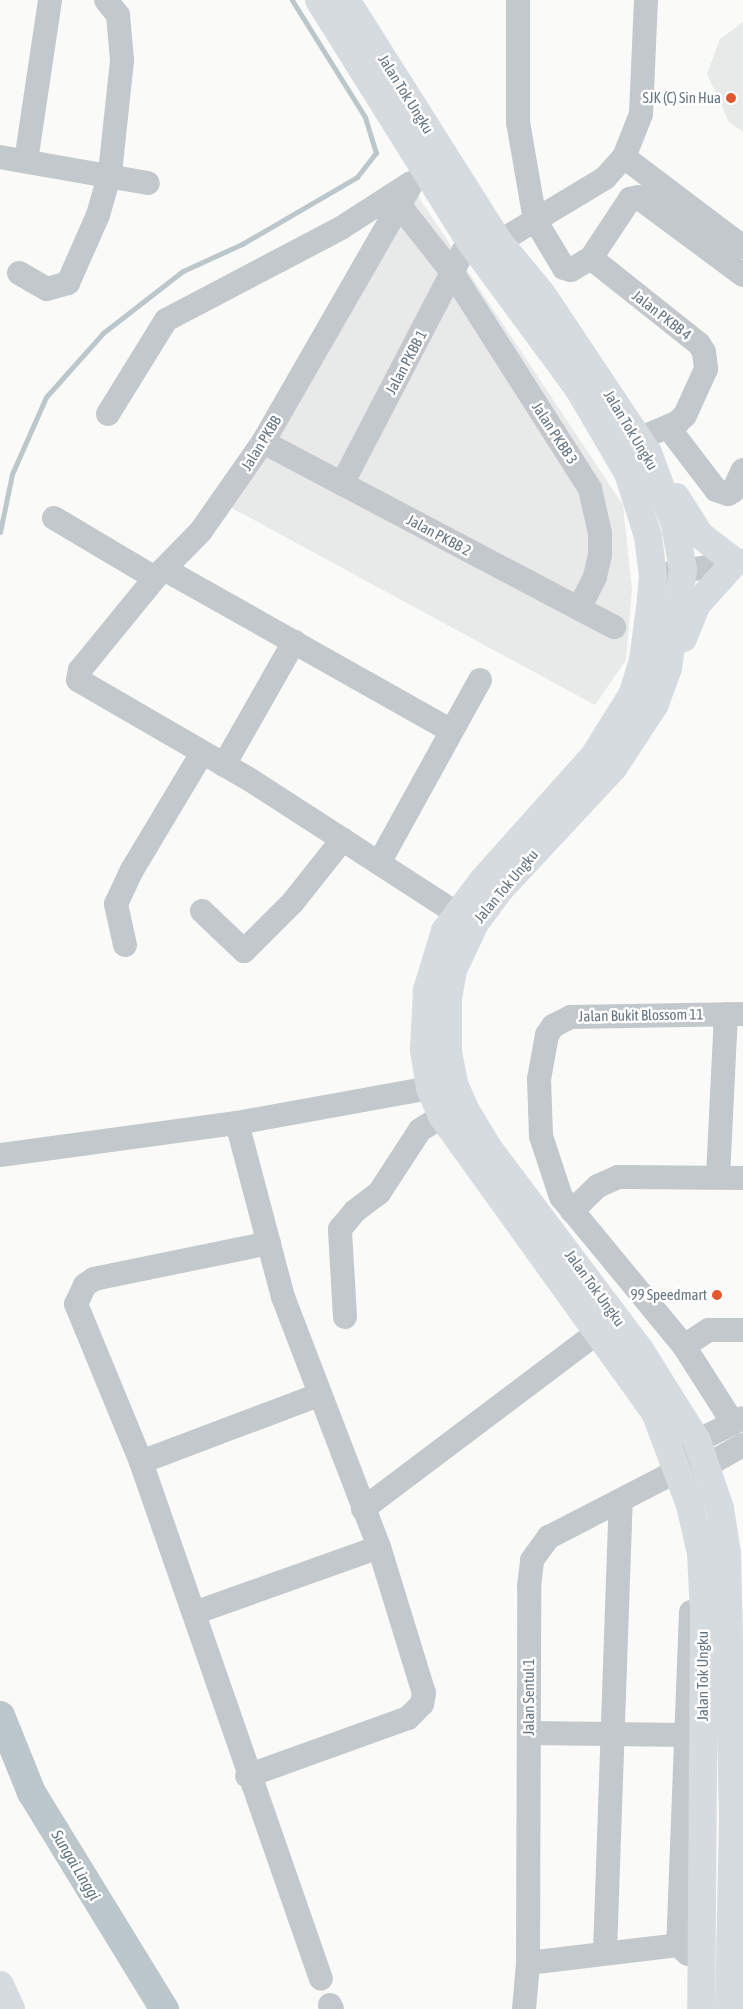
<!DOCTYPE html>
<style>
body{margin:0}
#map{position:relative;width:743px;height:2009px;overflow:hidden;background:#fafaf8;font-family:"Asap Condensed",sans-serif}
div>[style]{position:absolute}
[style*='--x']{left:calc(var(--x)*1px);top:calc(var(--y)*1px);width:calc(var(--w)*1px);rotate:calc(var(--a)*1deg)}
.built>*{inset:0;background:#e8e9e9}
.stream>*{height:5px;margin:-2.5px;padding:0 2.5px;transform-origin:2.5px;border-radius:2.5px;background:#bbc7cb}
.river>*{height:29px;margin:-14.5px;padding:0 14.5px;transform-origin:14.5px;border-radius:14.5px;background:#bbc7cb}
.minor>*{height:24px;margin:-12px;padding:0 12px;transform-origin:12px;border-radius:12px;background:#c3c8cc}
.major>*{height:28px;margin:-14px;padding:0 14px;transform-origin:14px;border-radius:14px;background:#d6dbdf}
.dots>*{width:14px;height:14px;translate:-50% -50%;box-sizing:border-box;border:2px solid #fff;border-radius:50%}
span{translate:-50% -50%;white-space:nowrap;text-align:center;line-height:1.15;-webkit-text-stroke:5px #fff;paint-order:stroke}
.street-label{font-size:15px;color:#657683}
.poi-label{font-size:15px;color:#657683}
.right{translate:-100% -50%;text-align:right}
.water-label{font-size:16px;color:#60757c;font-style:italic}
</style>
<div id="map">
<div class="built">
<i style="clip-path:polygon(743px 22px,743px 132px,729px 122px,707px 74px,720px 39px)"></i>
<i style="clip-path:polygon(412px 187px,623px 505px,632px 590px,626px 660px,595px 705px,230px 507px)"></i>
</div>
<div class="stream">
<i style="--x:0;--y:532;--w:59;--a:-78.3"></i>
<i style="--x:12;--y:474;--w:84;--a:-66.2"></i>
<i style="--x:46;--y:397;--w:86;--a:-48.3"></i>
<i style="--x:103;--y:333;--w:101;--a:-37.8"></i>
<i style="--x:183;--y:271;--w:65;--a:-24.6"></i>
<i style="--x:242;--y:244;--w:133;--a:-30.2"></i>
<i style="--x:357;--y:177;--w:31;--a:-52"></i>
<i style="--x:376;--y:153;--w:38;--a:-107"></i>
<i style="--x:365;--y:117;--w:138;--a:-122"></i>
</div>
<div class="river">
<i style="--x:0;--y:1715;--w:83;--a:68.1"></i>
<i style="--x:31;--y:1792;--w:255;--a:58.5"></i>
</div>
<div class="minor">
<i style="--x:518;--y:0;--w:122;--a:90"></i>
<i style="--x:518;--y:122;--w:99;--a:80.2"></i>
<i style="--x:535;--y:220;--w:56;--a:58.9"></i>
<i style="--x:564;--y:268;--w:7;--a:16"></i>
<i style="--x:571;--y:270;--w:23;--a:-31"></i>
<i style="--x:591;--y:258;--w:138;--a:38.5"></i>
<i style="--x:699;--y:344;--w:9;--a:58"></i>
<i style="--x:704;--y:352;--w:17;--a:83"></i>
<i style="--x:706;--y:369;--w:51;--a:114.5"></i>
<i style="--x:685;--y:415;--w:10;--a:135"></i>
<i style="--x:678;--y:422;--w:43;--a:156.4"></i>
<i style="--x:0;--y:157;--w:150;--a:10"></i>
<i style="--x:624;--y:157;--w:149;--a:37.1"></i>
<i style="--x:26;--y:161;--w:163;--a:-81.5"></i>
<i style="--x:412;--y:183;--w:299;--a:119.9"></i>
<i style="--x:263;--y:442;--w:108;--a:124.9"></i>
<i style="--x:201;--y:531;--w:66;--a:134.4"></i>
<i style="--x:155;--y:578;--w:119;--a:129.2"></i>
<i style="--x:80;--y:670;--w:10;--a:101"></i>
<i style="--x:78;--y:680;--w:201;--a:30.1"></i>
<i style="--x:252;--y:781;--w:243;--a:32.9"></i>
<i style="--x:400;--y:206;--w:84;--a:51.8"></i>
<i style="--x:452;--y:272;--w:257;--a:57.5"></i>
<i style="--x:590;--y:489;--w:45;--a:77.2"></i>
<i style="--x:600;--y:533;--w:22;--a:90"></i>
<i style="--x:600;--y:555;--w:23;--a:103"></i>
<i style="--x:595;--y:577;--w:35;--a:117"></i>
<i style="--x:499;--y:242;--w:124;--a:-31.1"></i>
<i style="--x:605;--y:178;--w:28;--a:-48"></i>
<i style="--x:624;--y:157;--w:46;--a:-68.4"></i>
<i style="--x:641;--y:114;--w:114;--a:-87.5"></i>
<i style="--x:591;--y:258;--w:71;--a:-56.5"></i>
<i style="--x:630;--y:199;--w:8;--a:-14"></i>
<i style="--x:638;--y:197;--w:131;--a:36.6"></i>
<i style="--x:19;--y:273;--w:32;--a:30"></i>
<i style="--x:47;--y:289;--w:22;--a:-16"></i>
<i style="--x:68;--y:283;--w:74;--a:-66.2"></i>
<i style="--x:98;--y:215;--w:44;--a:-74.1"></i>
<i style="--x:110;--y:173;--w:114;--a:-83.9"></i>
<i style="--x:122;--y:60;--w:45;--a:-95.1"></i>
<i style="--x:118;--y:15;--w:19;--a:-129"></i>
<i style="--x:108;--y:414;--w:110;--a:-58.3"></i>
<i style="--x:166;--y:320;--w:198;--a:-27.7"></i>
<i style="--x:341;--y:228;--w:83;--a:-32.7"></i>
<i style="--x:668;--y:427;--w:79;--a:52.7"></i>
<i style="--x:716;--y:490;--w:13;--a:18"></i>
<i style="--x:728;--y:494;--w:6;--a:-31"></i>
<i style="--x:733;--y:491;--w:23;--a:-65"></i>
<i style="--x:263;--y:442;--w:397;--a:27.8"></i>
<i style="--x:342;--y:484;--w:275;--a:-62.5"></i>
<i style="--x:54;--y:518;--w:117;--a:30.7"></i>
<i style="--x:164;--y:569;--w:328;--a:29.4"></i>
<i style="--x:653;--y:576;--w:91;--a:-9.5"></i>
<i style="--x:224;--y:765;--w:142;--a:-60.4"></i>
<i style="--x:379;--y:863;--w:209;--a:-61.1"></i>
<i style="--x:202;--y:911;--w:58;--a:43.6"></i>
<i style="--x:244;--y:951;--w:69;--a:-45"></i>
<i style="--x:293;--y:902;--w:80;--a:-51.6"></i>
<i style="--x:125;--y:945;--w:42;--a:-102.4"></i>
<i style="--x:116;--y:904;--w:38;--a:-65"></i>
<i style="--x:132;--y:870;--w:136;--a:-59.1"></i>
<i style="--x:237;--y:1123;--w:180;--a:75.2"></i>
<i style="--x:283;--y:1297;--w:268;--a:69"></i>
<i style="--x:379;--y:1547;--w:153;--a:72.9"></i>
<i style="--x:424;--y:1693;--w:11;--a:100"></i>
<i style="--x:422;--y:1704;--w:20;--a:135"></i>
<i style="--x:408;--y:1718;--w:171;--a:160.2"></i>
<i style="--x:0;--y:1155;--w:239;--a:-7.7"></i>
<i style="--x:237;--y:1123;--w:196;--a:-10.3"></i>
<i style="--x:718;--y:1177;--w:163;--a:-87.2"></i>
<i style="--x:572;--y:1211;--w:36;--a:-44"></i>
<i style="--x:598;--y:1186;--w:22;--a:-24"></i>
<i style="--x:618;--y:1177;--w:125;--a:0.5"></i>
<i style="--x:269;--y:1243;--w:179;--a:168.4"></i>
<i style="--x:94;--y:1279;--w:11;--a:146"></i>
<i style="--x:85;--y:1285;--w:21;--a:115"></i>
<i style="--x:76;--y:1304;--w:171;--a:67.6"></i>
<i style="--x:141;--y:1462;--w:547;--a:70.8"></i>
<i style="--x:345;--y:1317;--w:88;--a:-93.3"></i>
<i style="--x:340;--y:1229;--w:23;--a:-50"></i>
<i style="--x:355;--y:1211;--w:30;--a:-37"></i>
<i style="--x:379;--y:1193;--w:75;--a:-56.9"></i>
<i style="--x:420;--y:1130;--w:26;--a:-32"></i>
<i style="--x:684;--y:1346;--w:30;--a:-33"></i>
<i style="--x:709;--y:1330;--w:34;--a:0"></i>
<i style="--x:733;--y:1423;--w:91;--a:-122.5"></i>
<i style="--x:684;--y:1346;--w:193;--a:-129.5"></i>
<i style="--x:561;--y:1197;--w:64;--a:-108.2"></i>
<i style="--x:541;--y:1136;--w:57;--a:-92"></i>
<i style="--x:539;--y:1079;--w:45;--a:-79.7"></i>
<i style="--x:547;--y:1035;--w:11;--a:-56"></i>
<i style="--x:553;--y:1026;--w:20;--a:-27"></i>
<i style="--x:571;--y:1017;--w:172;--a:-1"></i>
<i style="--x:141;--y:1462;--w:189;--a:-20.7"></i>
<i style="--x:688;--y:1467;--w:18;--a:-3"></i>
<i style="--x:706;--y:1466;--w:43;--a:-29.6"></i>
<i style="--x:363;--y:1509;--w:296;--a:-37"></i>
<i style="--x:691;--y:1612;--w:333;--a:92.2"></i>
<i style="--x:678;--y:1945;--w:13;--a:42"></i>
<i style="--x:688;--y:1954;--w:14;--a:4"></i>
<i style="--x:194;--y:1613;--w:196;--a:-19.6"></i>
<i style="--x:529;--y:1733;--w:157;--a:0.7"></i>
<i style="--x:605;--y:1952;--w:449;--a:-88"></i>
<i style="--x:528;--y:1963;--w:151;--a:-6.8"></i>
<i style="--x:330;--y:2005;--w:4;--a:63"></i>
<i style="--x:524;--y:2009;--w:46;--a:-85"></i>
<i style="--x:528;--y:1963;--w:377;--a:-89.8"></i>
<i style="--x:529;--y:1586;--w:26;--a:-83"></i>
<i style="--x:532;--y:1560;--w:29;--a:-54"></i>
<i style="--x:549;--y:1537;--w:131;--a:-27.3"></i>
<i style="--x:665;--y:1477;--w:16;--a:-35"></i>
<i style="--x:678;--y:1468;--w:33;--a:-55"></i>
<i style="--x:697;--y:1441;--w:51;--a:-26.6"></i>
</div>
<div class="major">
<i style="--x:319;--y:0;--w:283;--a:58"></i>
<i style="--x:469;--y:240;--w:184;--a:53.6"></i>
<i style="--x:578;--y:388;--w:99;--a:59.5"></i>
<i style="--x:628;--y:473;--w:66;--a:72.4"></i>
<i style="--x:648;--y:536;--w:40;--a:82.9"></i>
<i style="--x:653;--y:576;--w:32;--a:95"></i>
<i style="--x:650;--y:608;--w:52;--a:97.7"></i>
<i style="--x:643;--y:660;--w:37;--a:107"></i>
<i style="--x:632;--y:695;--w:72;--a:121.9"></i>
<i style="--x:594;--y:756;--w:166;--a:131.8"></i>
<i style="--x:483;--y:880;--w:64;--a:126.7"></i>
<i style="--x:445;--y:931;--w:62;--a:107"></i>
<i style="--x:427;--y:990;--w:60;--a:92.9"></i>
<i style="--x:424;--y:1050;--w:38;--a:81"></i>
<i style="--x:430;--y:1088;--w:30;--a:67"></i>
<i style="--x:442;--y:1116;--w:365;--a:54.3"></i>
<i style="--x:655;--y:1412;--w:99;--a:69.4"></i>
<i style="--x:690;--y:1505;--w:49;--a:77.1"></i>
<i style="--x:701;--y:1553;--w:62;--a:87.2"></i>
<i style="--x:704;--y:1615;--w:394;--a:90.4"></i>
<i style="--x:346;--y:0;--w:286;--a:57.7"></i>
<i style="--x:499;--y:242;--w:67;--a:50.4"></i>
<i style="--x:542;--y:294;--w:191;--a:56.3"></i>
<i style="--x:648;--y:453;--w:77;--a:69.4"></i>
<i style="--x:675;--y:525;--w:46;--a:79.9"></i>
<i style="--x:683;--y:570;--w:99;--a:98.7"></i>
<i style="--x:668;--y:668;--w:38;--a:110"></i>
<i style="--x:655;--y:704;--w:75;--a:123.1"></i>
<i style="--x:614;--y:767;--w:166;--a:133"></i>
<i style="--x:501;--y:888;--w:44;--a:126.6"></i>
<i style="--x:475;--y:923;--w:52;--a:115.1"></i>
<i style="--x:453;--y:970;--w:28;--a:100"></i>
<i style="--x:448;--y:998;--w:54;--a:90"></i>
<i style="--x:448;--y:1052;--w:33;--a:79"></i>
<i style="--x:454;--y:1084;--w:30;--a:66"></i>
<i style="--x:466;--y:1111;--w:44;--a:58.8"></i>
<i style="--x:489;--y:1149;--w:251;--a:53.1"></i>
<i style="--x:640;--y:1350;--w:107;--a:57.9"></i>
<i style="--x:697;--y:1441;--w:71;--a:71.1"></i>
<i style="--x:720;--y:1508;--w:47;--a:81.3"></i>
<i style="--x:727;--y:1554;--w:264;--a:88.7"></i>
<i style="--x:733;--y:1818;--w:191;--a:91.2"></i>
<i style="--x:676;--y:497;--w:45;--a:57.7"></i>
<i style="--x:700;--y:535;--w:44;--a:37.6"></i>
<i style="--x:735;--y:562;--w:57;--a:132.1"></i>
<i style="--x:697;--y:604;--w:37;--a:112"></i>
<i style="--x:0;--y:1985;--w:26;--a:65"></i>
</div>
<div class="dots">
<i style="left:731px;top:98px;background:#e4572e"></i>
<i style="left:717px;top:1295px;background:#e4572e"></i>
</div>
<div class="street-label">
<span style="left:406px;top:94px;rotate:58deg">Jalan Tok Ungku</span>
<span style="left:662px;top:315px;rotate:38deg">Jalan PKBB 4</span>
<span style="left:406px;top:362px;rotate:-62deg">Jalan PKBB 1</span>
<span style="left:631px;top:430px;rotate:59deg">Jalan Tok Ungku</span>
<span style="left:555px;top:433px;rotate:57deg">Jalan PKBB 3</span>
<span style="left:261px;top:443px;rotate:-58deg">Jalan PKBB</span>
<span style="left:439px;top:535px;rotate:28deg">Jalan PKBB 2</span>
<span style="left:506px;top:886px;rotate:-50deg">Jalan Tok Ungku</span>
<span style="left:641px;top:1015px;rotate:-1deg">Jalan Bukit Blossom 11</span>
<span style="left:595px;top:1288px;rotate:54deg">Jalan Tok Ungku</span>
<span style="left:703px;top:1676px;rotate:-90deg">Jalan Tok Ungku</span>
<span style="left:529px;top:1697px;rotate:-90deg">Jalan Sentul 1</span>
</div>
<div class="poi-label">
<span class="right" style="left:721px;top:98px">SJK (C) Sin Hua</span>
<span class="right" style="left:707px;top:1295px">99 Speedmart</span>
</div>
<div class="water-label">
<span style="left:76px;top:1865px;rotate:59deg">Sungai Linggi</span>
</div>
</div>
